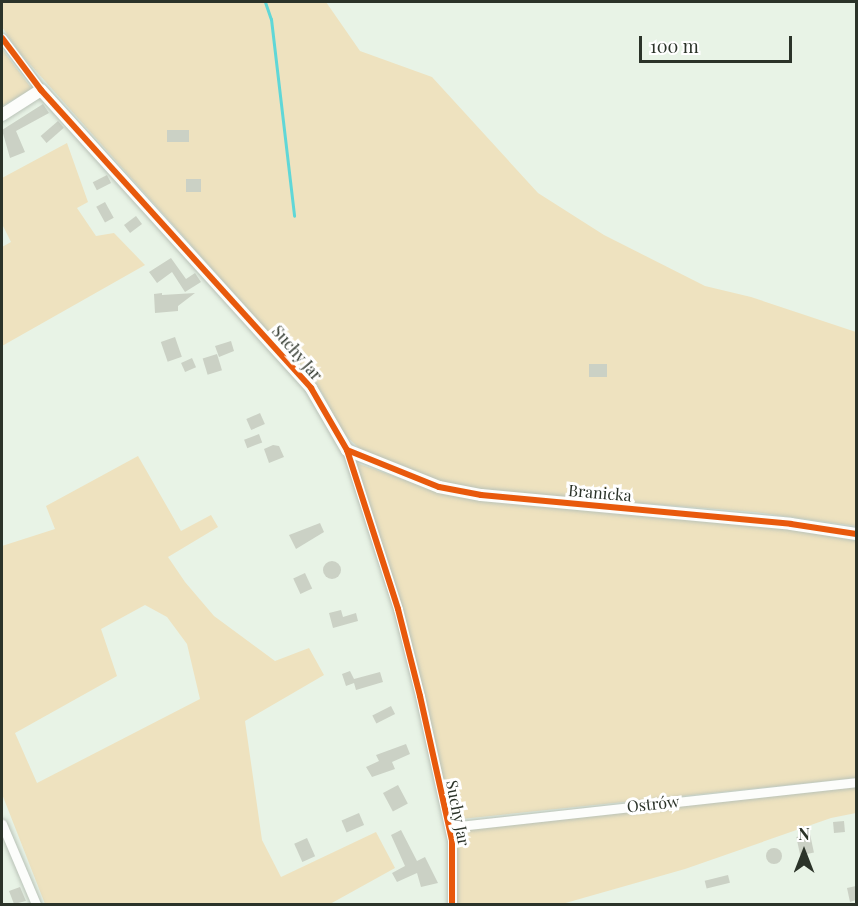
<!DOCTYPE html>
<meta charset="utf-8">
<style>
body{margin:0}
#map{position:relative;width:858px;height:906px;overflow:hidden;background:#e8f3e6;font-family:"Playfair Display",serif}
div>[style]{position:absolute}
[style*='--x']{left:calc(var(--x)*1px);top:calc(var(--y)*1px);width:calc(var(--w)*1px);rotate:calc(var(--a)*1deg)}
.green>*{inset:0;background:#eee2bf}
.stream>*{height:3px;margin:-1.5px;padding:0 1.5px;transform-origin:1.5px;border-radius:1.5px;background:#60d7d7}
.building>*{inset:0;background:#cbd1c5;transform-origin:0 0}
.round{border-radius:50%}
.roads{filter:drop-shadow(0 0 2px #b9c2b7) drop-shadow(0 0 2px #b9c2b7)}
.street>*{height:9px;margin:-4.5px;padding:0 4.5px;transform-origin:4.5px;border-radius:4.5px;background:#fcfdfb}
.secondary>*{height:12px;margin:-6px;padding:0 6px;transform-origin:6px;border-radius:6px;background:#fcfdfb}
.cycleway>*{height:6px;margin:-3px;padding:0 3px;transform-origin:3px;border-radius:3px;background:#e8590c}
span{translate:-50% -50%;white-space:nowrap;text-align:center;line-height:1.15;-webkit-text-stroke:6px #fff;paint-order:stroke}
.street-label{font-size:16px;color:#2b3329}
.frame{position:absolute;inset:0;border:3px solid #2b3329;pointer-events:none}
.north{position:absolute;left:774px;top:822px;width:60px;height:60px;-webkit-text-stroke:4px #fff;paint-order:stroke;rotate:0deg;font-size:16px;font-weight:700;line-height:24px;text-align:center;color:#2b3329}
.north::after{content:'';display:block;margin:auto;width:21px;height:27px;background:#2b3329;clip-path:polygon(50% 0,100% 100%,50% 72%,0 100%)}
.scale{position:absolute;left:639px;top:36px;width:153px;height:27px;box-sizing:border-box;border:3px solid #2b3329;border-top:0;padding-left:8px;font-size:18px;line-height:21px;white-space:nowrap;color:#2b3329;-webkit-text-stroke:4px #fff;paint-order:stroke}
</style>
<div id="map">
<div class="green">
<i style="clip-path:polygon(2px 2px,326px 2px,360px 51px,432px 77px,538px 193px,604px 235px,705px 286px,751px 297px,856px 332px,856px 526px,754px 512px,500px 492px,441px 482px,399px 468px,359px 448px,342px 432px,321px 391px,20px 53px,2px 27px)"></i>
<i style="clip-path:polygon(2px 49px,32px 89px,2px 106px)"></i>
<i style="clip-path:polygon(67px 143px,88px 202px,77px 208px,96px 236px,114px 233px,145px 265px,2px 346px,2px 247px,11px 242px,2px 224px,2px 178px)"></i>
<i style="clip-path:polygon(evenodd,138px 456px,181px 531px,211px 515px,218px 527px,168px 557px,185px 582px,214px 616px,275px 661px,309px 648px,324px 675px,245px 721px,262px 840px,281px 877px,376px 832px,395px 868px,330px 904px,45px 904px,2px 794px,2px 546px,55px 529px,46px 506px,138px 456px,145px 605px,167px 617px,187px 644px,200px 699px,37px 783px,15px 733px,117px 676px,101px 629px,145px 605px)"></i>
<i style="clip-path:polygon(356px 463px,431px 489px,798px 530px,856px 541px,856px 778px,451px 820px,356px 476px)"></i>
<i style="clip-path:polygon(856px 787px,856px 813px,831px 818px,685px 869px,562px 904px,455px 904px,455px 831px)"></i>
</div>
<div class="stream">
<i style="--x:265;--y:2;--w:18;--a:71"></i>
<i style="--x:271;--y:19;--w:198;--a:83.3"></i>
</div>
<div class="building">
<i style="clip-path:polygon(43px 104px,49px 113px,16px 131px,25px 152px,10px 158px,2px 130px)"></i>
<i style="left:58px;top:121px;width:9px;height:23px;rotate:49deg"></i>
<i style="left:167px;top:130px;width:22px;height:12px"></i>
<i style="left:107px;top:175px;width:9px;height:16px;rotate:63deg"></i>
<i style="left:186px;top:179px;width:15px;height:13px"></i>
<i style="left:105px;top:202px;width:18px;height:10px;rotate:61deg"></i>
<i style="left:136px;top:216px;width:10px;height:15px;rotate:53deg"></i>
<i style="clip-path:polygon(171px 258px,186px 279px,195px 273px,201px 282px,185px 292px,172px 272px,157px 283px,149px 272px)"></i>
<i style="clip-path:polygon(162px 293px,162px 295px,195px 293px,178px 306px,178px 311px,155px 313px,154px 294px)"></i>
<i style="left:175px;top:337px;width:21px;height:15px;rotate:71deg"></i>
<i style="clip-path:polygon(231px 341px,234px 351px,219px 357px,215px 346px)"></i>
<i style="left:217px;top:354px;width:17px;height:15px;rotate:73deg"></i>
<i style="left:192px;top:358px;width:10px;height:12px;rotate:66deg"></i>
<i style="left:589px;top:364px;width:18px;height:13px"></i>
<i style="left:260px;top:413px;width:12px;height:15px;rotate:66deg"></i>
<i style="left:259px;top:434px;width:9px;height:16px;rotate:69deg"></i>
<i style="clip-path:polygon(273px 445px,279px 446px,284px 457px,269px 463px,264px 449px)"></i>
<i style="clip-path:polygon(320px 523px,324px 532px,296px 549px,289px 535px)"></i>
<i class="round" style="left:323px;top:561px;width:18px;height:18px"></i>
<i style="left:305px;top:573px;width:17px;height:13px;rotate:65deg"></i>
<i style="clip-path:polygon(341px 610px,343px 617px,356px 613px,358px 621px,333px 628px,329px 613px)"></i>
<i style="clip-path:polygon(350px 671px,354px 679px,380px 672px,383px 682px,356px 690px,354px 683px,346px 686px,342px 674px)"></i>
<i style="left:391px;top:706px;width:9px;height:21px;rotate:63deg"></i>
<i style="clip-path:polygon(406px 744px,410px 754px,392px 762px,395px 769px,372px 777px,366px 767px,379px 761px,376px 755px)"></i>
<i style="left:398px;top:785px;width:21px;height:17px;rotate:62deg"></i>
<i style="left:359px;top:813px;width:13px;height:19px;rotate:67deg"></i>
<i style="left:844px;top:821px;width:11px;height:11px;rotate:85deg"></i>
<i style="clip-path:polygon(401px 830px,417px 861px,425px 857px,438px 883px,421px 887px,417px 873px,397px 882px,392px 873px,405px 866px,391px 835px)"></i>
<i style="left:810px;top:834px;width:19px;height:14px;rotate:78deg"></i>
<i style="left:307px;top:838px;width:20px;height:14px;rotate:66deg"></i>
<i class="round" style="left:766px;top:848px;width:16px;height:16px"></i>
<i style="left:728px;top:875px;width:8px;height:24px;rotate:76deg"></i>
<i style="clip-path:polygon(856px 886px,856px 900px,850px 902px,847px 888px)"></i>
<i style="clip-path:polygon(20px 887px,26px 901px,14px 904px,9px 891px)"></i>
</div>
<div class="roads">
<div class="street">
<i style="--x:2;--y:38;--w:65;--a:53.1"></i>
<i style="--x:347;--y:450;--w:167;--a:72.2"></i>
<i style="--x:398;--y:609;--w:90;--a:75.8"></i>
<i style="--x:420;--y:696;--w:148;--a:77.5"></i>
<i style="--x:452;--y:840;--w:64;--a:90"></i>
<i style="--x:2;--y:824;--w:87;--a:67"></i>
<i style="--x:450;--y:827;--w:408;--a:-6.3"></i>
</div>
<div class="secondary">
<i style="--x:2;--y:115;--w:46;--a:-32.7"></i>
<i style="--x:41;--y:90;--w:402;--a:47.8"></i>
<i style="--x:311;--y:388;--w:72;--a:59.9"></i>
<i style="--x:347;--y:450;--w:99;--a:21.9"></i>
<i style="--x:439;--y:487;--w:43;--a:10.8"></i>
<i style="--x:481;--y:495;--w:311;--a:5.3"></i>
<i style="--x:791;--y:524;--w:66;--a:8.7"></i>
</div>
</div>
<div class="cycleway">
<i style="--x:2;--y:38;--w:65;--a:53.1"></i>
<i style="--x:41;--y:90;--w:402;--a:47.8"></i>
<i style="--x:311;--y:388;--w:72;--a:59.9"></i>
<i style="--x:347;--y:450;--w:167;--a:72.2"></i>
<i style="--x:398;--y:609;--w:90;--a:75.8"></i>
<i style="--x:420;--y:696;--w:148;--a:77.5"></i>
<i style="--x:452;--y:840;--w:64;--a:90"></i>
<i style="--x:347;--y:450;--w:99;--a:21.9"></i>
<i style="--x:439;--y:487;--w:43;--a:10.8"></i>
<i style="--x:481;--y:495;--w:311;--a:5.3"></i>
<i style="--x:791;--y:524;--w:66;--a:8.7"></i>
</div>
<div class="street-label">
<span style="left:297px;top:353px;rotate:49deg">Suchy Jar</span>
<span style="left:600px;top:493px;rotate:5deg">Branicka</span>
<span style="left:653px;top:804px;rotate:-6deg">Ostrów</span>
<span style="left:458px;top:813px;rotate:79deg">Suchy Jar</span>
</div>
<div class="frame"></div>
<div class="north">N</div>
<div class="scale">100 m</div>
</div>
